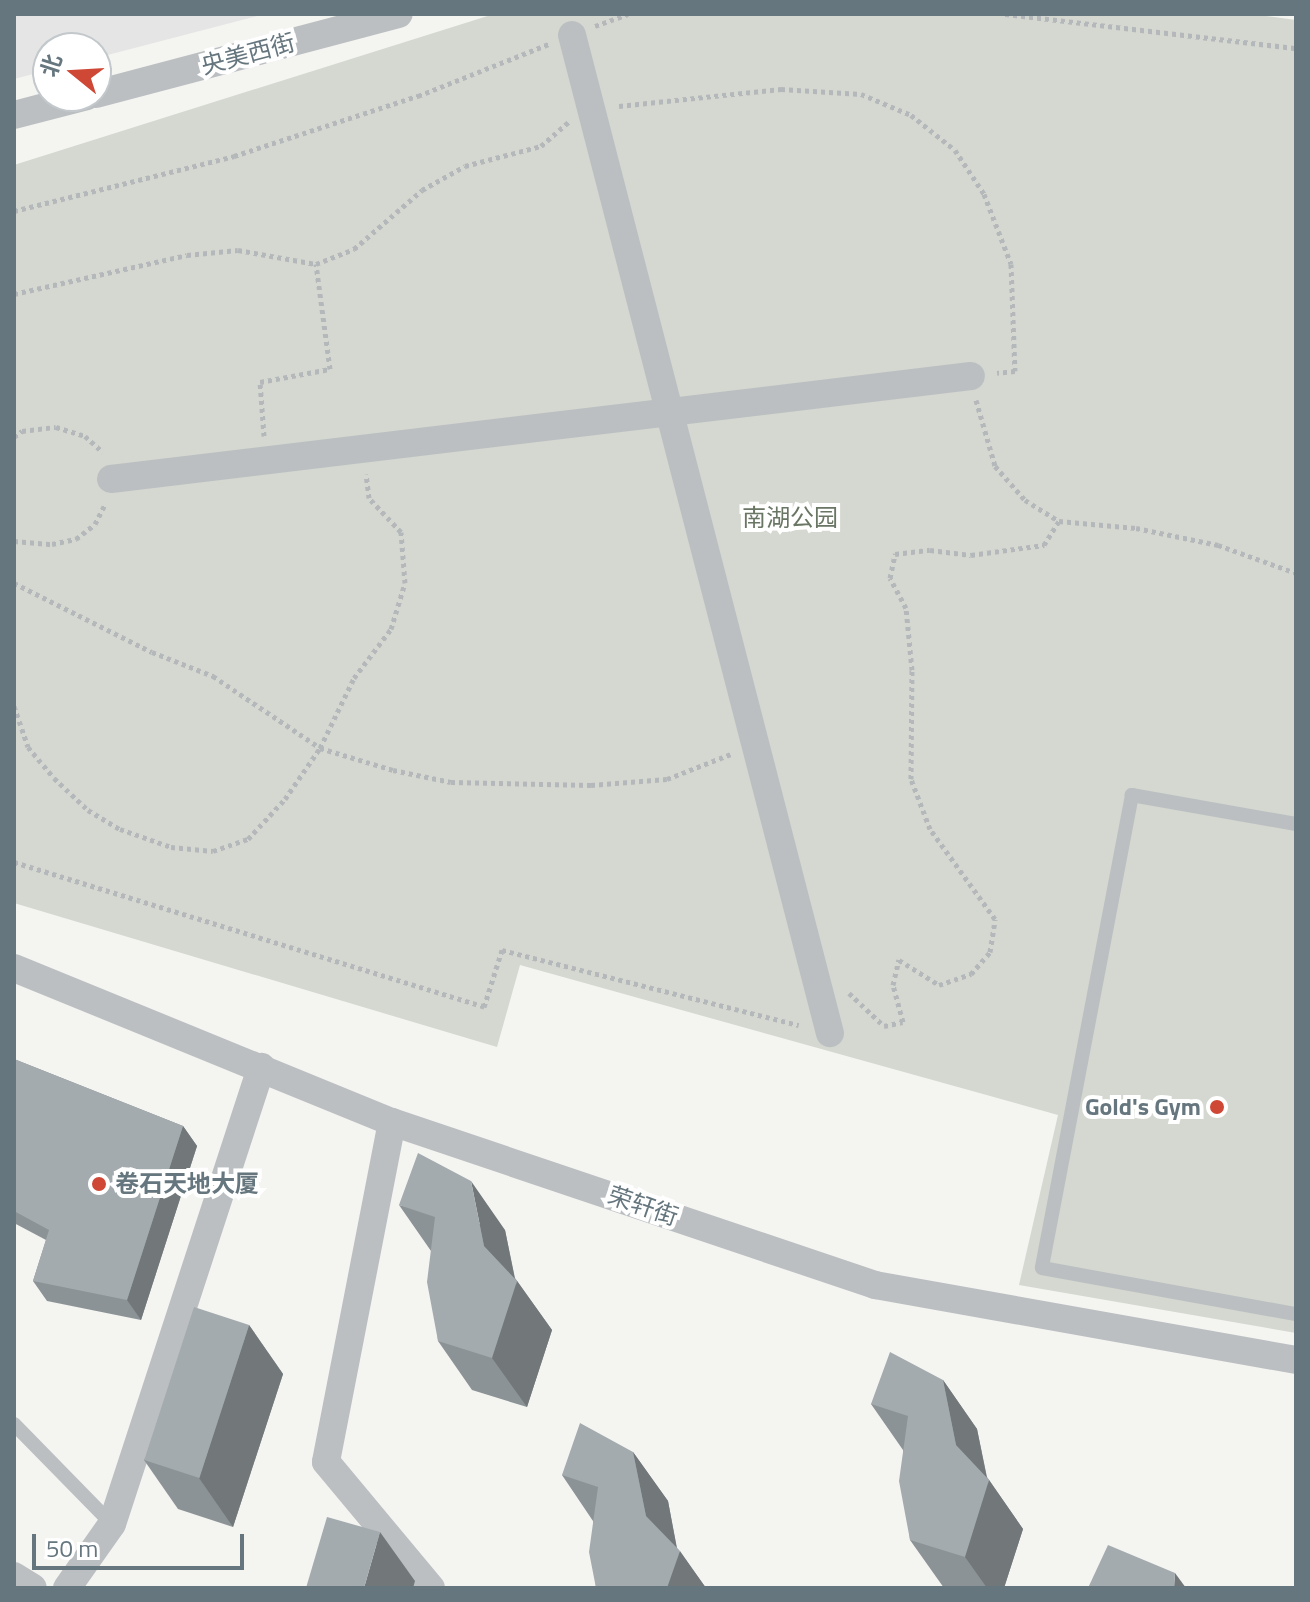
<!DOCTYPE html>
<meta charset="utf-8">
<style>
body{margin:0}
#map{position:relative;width:1310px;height:1602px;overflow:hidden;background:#f4f4f1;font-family:"Titillium Web","Noto Sans SC",sans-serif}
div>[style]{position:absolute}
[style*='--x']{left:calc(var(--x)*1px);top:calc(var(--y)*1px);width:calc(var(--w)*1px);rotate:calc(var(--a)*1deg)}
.built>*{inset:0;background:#e4e5e4}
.green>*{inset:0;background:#d4d8d0}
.path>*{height:5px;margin-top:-2.5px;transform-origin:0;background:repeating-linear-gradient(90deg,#b5b8ba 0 4px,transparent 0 8px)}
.lane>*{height:14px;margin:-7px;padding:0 7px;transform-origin:7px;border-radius:7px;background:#bbbfc2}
.street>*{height:28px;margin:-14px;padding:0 14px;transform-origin:14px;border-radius:14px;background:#bbbfc2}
.wall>*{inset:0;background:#8c9396}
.shaded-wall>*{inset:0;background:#72787a}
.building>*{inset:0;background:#a3abaf;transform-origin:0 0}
.dots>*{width:22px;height:22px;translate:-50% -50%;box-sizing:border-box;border:4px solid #fff;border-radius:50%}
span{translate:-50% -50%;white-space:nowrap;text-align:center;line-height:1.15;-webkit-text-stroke:8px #fff;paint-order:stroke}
.street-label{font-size:24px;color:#66767e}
.park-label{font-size:24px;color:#6a7664}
.poi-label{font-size:24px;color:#66767e;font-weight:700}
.right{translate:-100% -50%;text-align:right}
.left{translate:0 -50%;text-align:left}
.frame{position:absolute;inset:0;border:16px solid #66767e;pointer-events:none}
.north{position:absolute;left:32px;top:32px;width:80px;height:80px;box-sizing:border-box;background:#fff;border:2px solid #c2c8cb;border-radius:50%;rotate:288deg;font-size:22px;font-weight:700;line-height:32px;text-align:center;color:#66767e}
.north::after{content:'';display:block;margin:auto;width:28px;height:36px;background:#cf4836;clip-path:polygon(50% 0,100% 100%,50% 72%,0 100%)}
.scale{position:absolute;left:32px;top:1534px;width:212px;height:36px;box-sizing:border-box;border:4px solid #66767e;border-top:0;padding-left:10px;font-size:24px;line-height:28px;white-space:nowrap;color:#66767e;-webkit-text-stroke:6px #fff;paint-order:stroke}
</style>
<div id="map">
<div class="built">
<i style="clip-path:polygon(14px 14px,265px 14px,96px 58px,96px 48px,48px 48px,48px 70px,14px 79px)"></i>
</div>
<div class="green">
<i style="clip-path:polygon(494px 14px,1250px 14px,1296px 20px,1296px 1333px,1019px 1285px,1058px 1115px,520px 965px,497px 1047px,14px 903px,14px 165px)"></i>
</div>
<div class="path">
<i style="--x:1005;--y:14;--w:293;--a:6.7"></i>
<i style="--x:595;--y:26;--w:35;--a:-20"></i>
<i style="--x:619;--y:106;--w:163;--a:-6"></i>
<i style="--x:781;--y:89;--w:80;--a:3.6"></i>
<i style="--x:861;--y:94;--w:54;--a:22.8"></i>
<i style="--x:911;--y:115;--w:56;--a:38.5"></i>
<i style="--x:955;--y:150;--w:53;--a:56.6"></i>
<i style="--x:984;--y:194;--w:75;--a:68.9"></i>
<i style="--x:1011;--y:264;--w:107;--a:87.9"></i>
<i style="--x:1015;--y:371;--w:18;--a:174"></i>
<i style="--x:14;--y:211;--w:227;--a:-14"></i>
<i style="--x:234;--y:156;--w:194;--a:-18.1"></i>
<i style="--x:418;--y:96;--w:141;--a:-21.7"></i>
<i style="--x:14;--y:294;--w:177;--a:-12.7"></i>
<i style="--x:187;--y:255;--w:51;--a:-5.6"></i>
<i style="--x:238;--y:250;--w:79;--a:10.2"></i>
<i style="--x:316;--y:264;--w:41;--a:-21.5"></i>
<i style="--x:354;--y:249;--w:90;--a:-40.9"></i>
<i style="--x:422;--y:190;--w:49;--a:-29.2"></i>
<i style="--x:465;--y:166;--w:79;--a:-14.7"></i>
<i style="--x:541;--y:146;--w:37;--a:-41"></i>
<i style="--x:976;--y:400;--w:69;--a:73.9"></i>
<i style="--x:995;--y:466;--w:45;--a:48.6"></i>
<i style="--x:1025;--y:500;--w:40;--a:32"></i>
<i style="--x:1059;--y:521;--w:77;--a:5.2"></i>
<i style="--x:1136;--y:528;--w:84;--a:11.7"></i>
<i style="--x:1218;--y:545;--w:83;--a:19.7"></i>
<i style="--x:264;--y:436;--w:54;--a:-94.2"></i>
<i style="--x:260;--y:382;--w:71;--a:-10.5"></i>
<i style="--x:330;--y:369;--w:106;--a:-97.6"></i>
<i style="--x:14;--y:437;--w:10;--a:-37"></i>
<i style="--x:22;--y:431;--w:34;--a:-7"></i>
<i style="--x:56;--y:427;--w:30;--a:17"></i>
<i style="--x:85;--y:436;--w:24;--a:42"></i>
<i style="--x:14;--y:541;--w:38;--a:5"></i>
<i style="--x:52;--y:544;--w:25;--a:-12"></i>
<i style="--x:76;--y:539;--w:24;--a:-38"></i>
<i style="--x:95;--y:524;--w:22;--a:-63"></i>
<i style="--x:14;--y:583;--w:154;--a:26.6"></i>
<i style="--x:152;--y:652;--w:66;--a:21.5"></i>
<i style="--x:213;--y:676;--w:129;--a:33.9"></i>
<i style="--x:320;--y:748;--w:76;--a:16.8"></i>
<i style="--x:393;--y:770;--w:59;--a:11.7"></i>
<i style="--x:451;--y:782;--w:140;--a:1.2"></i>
<i style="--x:591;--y:785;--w:76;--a:-4.5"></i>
<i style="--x:667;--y:779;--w:69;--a:-21.3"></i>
<i style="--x:14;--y:706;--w:43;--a:71.1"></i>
<i style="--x:28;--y:747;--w:40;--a:50"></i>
<i style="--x:54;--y:778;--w:47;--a:43.3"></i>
<i style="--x:88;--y:810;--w:37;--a:31"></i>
<i style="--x:120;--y:829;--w:54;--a:19.4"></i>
<i style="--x:171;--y:847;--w:42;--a:5.4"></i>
<i style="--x:213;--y:851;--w:37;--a:-19"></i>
<i style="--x:248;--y:839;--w:54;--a:-47.2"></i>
<i style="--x:285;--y:799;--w:62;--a:-55.5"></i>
<i style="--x:320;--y:748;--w:78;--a:-64.1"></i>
<i style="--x:354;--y:678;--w:61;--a:-52.9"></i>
<i style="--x:391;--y:629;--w:48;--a:-73.1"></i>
<i style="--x:405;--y:583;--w:51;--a:-94.5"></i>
<i style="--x:401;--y:532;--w:47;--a:-133.3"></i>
<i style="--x:369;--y:498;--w:24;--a:-97"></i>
<i style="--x:14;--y:862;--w:492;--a:17.1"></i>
<i style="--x:484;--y:1007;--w:60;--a:-72.5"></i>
<i style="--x:502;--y:950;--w:306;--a:14.2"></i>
<i style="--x:849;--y:993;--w:48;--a:43.3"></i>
<i style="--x:884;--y:1026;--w:19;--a:-12"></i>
<i style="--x:903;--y:1022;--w:38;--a:-105"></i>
<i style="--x:893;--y:985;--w:26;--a:-77"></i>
<i style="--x:899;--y:960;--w:47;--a:32"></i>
<i style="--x:939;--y:985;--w:34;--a:-19"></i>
<i style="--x:971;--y:974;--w:29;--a:-49"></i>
<i style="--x:990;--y:952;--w:33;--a:-81"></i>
<i style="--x:995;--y:919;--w:111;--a:-125.8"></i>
<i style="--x:930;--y:829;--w:53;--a:-110.8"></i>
<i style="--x:911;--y:779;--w:109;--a:-89.5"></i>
<i style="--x:912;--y:670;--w:62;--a:-95.5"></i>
<i style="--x:906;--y:608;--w:34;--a:-118"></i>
<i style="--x:890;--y:578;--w:25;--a:-78"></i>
<i style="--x:895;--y:554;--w:35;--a:-7"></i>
<i style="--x:930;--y:550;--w:41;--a:7"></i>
<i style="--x:971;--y:555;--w:74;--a:-7.8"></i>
<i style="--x:1044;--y:545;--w:28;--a:-58"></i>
</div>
<div class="lane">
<i style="--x:1296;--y:824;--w:167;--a:-170"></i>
<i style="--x:1132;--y:795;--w:481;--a:100.8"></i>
<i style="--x:1042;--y:1268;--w:258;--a:10.3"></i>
<i style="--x:14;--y:1424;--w:140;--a:45.6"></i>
</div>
<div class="street">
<i style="--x:572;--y:35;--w:1031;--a:75.51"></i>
<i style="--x:96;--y:94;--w:313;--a:-14.8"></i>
<i style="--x:14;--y:115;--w:75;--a:-14.6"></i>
<i style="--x:111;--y:479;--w:866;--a:-6.83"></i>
<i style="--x:14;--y:968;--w:408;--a:22.2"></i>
<i style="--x:392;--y:1122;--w:510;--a:18.65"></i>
<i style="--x:875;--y:1285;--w:428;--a:10.1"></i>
<i style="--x:392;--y:1122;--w:346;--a:101"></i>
<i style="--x:326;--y:1462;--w:164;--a:50.2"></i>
<i style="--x:14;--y:1576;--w:22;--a:32"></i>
<i style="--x:67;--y:1588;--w:78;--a:-54.9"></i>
<i style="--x:112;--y:1524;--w:481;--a:-71.9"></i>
</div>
<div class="wall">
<i style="clip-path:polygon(14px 1059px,183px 1126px,197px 1146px,141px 1320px,47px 1301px,33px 1281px,46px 1240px,14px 1223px)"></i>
<i style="clip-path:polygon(399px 1205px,505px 1230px,515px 1278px,552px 1330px,527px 1407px,472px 1390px,438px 1341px,431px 1251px)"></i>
<i style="clip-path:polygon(249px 1325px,283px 1374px,233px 1527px,178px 1509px,144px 1460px)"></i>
<i style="clip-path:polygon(943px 1380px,977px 1429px,987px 1477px,1023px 1529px,1004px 1588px,944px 1588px,910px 1540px,903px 1450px,871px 1404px)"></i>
<i style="clip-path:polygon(633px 1452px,668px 1501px,677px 1548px,706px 1588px,596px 1588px,593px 1521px,562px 1475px)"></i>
</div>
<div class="shaded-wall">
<i style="clip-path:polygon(183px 1126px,197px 1146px,141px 1320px,127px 1300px)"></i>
<i style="clip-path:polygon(471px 1181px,505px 1230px,516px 1285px,517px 1281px,552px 1330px,527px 1407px,492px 1358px,484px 1246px)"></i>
<i style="clip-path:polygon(249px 1325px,283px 1374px,233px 1527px,199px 1478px)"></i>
<i style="clip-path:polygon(943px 1380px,977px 1429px,988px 1484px,989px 1480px,1023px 1529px,1004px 1588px,987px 1588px,965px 1557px,956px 1445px)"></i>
<i style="clip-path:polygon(633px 1452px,668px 1501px,678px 1555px,680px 1551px,706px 1588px,667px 1588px,646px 1516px)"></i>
<i style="clip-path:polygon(380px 1532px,415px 1581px,413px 1588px,364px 1588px)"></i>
<i style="clip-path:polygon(1175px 1573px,1186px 1588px,1174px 1588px)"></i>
</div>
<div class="building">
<i style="clip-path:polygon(14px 1059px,183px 1126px,127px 1300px,33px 1281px,49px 1230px,14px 1211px)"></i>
<i style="clip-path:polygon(418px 1153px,471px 1181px,484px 1246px,517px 1281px,492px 1358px,438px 1341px,427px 1282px,435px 1217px,399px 1205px)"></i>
<i style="left:194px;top:1307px;width:58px;height:161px;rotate:18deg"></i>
<i style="clip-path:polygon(890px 1352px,943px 1380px,956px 1445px,989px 1480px,965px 1557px,910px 1540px,899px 1481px,908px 1416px,871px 1404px)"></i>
<i style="clip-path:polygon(580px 1423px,633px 1452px,646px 1516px,680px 1551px,667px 1588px,596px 1588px,589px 1552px,598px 1487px,562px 1475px)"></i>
<i style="clip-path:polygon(327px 1517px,380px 1532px,364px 1588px,306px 1588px)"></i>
<i style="clip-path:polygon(1108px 1545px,1175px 1573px,1174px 1588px,1088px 1588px)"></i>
</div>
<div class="dots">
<i style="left:1217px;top:1107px;background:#cf4836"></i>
<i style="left:99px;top:1184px;background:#cf4836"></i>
</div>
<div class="street-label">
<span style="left:248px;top:54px;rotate:-15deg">央美西街</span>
<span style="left:643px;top:1206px;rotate:19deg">荣轩街</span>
</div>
<div class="park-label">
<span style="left:790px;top:518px">南湖公园</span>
</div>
<div class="poi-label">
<span class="right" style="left:1201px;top:1107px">Gold's Gym</span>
<span class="left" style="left:115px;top:1184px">卷石天地大厦</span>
</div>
<div class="frame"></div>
<div class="north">北</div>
<div class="scale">50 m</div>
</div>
